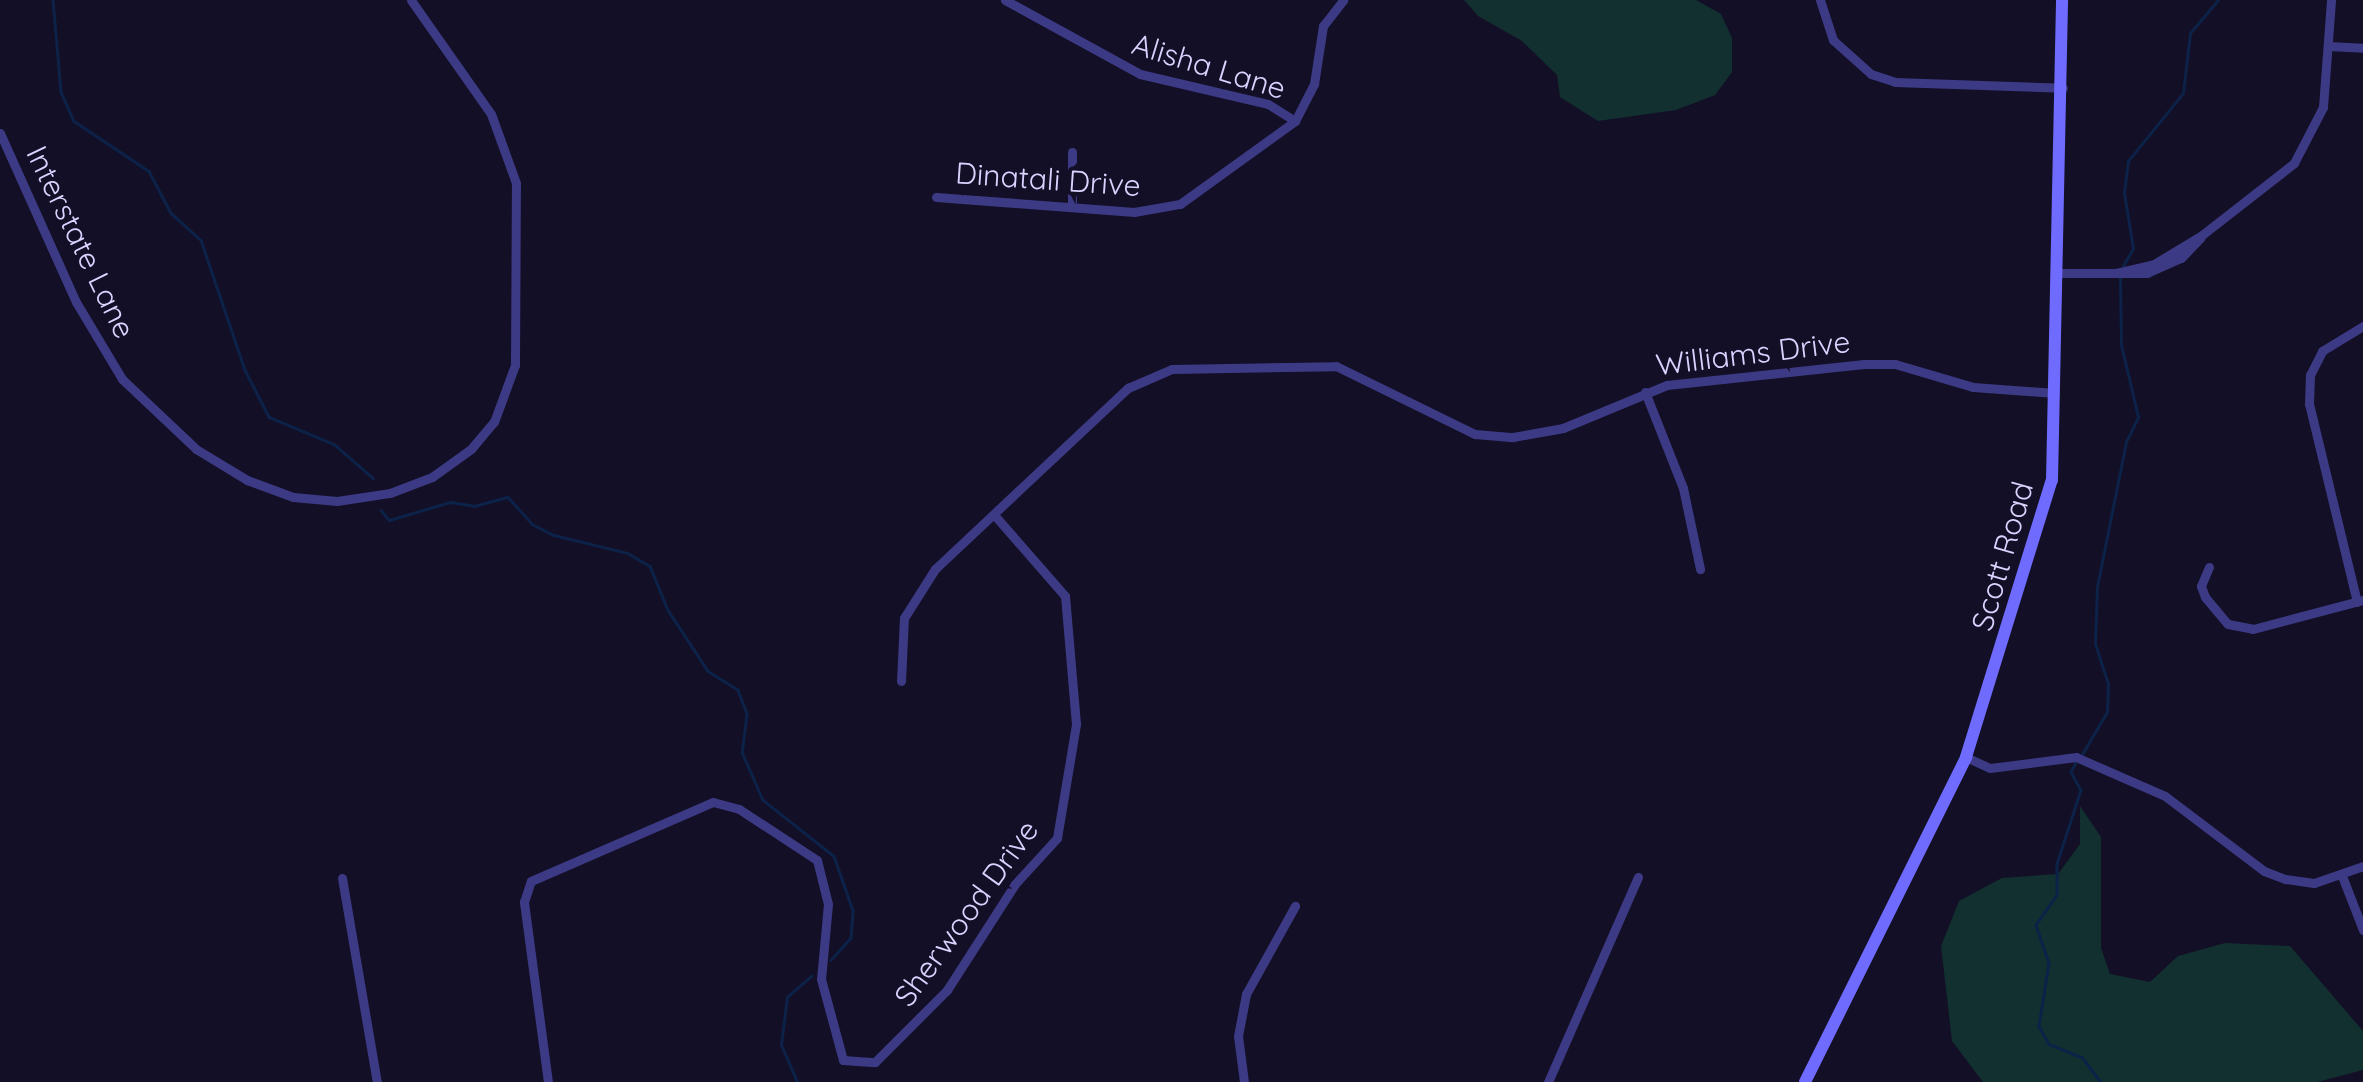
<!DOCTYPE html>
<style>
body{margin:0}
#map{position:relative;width:2363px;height:1082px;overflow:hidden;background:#130f26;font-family:Quicksand,sans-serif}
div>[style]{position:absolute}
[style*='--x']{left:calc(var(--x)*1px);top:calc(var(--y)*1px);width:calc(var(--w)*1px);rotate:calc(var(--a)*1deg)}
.green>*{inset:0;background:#12302f}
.stream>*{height:2.5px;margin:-1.25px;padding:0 1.25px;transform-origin:1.25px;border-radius:1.25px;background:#0c2248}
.minor>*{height:9px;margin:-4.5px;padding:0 4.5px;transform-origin:4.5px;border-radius:4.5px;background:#3d3a85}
.secondary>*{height:12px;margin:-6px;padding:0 6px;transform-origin:6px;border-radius:6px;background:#6f6bff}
span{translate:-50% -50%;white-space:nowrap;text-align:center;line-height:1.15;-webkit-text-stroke:8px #130f26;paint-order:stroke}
.street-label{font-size:30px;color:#d9d4ff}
</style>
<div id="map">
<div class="green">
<i style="clip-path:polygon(1464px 0,1696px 0,1721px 14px,1732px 38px,1732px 72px,1715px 95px,1676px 110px,1598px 121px,1560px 97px,1557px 75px,1522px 41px,1478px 16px)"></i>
<i style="clip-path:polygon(2080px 806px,2101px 837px,2101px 948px,2110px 974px,2150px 982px,2178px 956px,2225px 943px,2290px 946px,2363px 1031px,2363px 1070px,2317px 1082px,1983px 1082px,1952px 1041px,1941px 946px,1959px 901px,2002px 878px,2058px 874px,2080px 844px)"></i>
</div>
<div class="stream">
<i style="--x:53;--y:0;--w:92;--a:85"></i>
<i style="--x:61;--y:92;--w:32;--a:66"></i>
<i style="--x:74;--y:121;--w:90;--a:33.7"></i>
<i style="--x:149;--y:171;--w:47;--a:62.4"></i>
<i style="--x:171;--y:213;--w:40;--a:42"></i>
<i style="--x:201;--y:240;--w:137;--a:71.3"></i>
<i style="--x:245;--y:370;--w:53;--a:62.9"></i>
<i style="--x:269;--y:417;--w:70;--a:22.6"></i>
<i style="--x:334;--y:444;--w:52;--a:41.1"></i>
<i style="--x:2123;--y:266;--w:20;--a:-60"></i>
<i style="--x:2133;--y:249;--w:57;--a:-99.1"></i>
<i style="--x:2124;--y:193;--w:32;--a:-83"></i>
<i style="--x:2128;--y:161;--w:87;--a:-51"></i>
<i style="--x:2183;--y:93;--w:60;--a:-83.3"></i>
<i style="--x:2190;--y:33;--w:43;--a:-49.7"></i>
<i style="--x:381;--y:510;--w:13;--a:51"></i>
<i style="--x:389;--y:520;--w:64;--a:-16.4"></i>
<i style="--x:450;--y:502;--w:24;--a:9"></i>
<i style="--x:474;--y:506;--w:35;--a:-15"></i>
<i style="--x:508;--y:497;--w:36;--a:48"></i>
<i style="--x:532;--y:524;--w:25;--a:27"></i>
<i style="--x:554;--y:535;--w:76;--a:13.7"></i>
<i style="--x:628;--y:553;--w:26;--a:31"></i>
<i style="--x:650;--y:566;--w:48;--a:67.8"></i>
<i style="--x:668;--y:610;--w:73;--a:56.7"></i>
<i style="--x:708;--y:671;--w:36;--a:32"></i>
<i style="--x:738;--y:690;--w:26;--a:69"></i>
<i style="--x:747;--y:714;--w:38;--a:97"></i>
<i style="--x:742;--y:752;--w:52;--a:66.4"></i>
<i style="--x:763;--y:800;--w:90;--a:38.3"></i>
<i style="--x:834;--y:856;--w:58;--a:70.9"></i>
<i style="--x:853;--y:911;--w:27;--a:94"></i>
<i style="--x:851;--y:938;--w:30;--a:132"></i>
<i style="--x:2081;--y:756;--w:51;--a:-59.4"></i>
<i style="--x:2107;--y:712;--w:28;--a:-88"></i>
<i style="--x:2108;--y:684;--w:42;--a:-108"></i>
<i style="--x:2095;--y:644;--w:57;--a:-88"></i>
<i style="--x:2097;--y:587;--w:148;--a:-78.7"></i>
<i style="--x:2126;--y:442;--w:28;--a:-64"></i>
<i style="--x:2138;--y:417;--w:74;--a:-103.3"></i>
<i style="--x:2121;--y:345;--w:67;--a:-90.9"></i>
<i style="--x:2076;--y:763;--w:10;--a:119"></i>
<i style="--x:2071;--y:772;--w:21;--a:61"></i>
<i style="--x:2081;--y:790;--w:78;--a:108"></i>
<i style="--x:2057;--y:864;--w:31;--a:90"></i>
<i style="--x:2057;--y:895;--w:37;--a:125"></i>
<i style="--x:2036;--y:925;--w:40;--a:71.1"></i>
<i style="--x:2049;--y:963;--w:64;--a:99"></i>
<i style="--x:2039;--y:1026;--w:21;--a:61"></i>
<i style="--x:2049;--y:1044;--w:35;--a:22"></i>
<i style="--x:2082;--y:1057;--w:31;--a:53"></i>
<i style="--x:797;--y:1082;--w:40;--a:-113.4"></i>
<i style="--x:781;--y:1045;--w:48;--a:-82.9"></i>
<i style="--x:787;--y:997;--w:32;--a:-41"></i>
</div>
<div class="minor">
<i style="--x:1005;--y:0;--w:154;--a:28.7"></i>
<i style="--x:1140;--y:74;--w:131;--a:13.2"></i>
<i style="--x:1268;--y:104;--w:32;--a:32"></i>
<i style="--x:1820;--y:0;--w:42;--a:72"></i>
<i style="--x:1833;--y:40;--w:51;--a:41.8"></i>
<i style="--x:1871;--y:74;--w:25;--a:18"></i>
<i style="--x:1895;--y:82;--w:168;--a:2"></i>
<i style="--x:2328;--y:46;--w:35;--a:3"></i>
<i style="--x:0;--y:133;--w:185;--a:65.8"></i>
<i style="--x:76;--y:302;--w:90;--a:59.1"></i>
<i style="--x:122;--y:379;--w:102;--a:43.4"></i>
<i style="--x:196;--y:449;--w:60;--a:31.3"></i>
<i style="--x:247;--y:480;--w:49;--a:20.3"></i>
<i style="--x:293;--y:497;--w:44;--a:5.2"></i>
<i style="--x:337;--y:501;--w:54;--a:-8.6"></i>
<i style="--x:390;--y:493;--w:45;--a:-20.9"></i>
<i style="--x:432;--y:477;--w:48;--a:-35.7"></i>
<i style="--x:471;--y:449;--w:35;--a:-50"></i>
<i style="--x:494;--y:422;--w:61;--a:-69.8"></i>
<i style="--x:515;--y:365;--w:182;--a:-89.7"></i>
<i style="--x:516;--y:183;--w:73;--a:-109.9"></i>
<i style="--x:491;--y:114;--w:139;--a:-125.1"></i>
<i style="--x:936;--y:197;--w:199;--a:4.3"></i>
<i style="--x:1134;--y:212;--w:47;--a:-9.9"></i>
<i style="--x:1180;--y:204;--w:142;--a:-35.8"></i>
<i style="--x:1295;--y:121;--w:42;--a:-62.8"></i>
<i style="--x:1314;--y:84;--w:59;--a:-81.2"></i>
<i style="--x:1323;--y:26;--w:33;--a:-52"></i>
<i style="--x:1072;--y:207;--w:55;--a:-90"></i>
<i style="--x:2060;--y:273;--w:87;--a:0"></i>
<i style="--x:2147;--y:273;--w:37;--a:-24"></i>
<i style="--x:2181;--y:258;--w:28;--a:-46"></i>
<i style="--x:2116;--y:273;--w:39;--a:-13"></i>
<i style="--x:2154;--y:264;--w:56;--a:-31.1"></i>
<i style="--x:2202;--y:235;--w:117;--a:-38"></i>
<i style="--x:2294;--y:163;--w:63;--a:-62.6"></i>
<i style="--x:2323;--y:107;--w:107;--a:-85.7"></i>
<i style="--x:1645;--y:392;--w:103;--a:68.4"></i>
<i style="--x:1683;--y:488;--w:83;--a:78.1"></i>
<i style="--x:2209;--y:567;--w:21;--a:113"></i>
<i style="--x:2201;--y:586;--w:12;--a:70"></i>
<i style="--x:2205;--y:597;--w:35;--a:50"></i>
<i style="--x:2228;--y:624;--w:25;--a:11"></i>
<i style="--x:2253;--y:629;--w:114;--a:-14.8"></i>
<i style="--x:2357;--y:602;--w:204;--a:-103.6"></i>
<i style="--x:2309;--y:404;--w:29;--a:-88"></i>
<i style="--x:2310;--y:375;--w:27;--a:-63"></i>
<i style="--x:2322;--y:351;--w:48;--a:-31.4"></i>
<i style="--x:901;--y:681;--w:63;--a:-87.3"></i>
<i style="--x:904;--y:618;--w:58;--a:-57.7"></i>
<i style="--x:935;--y:569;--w:265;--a:-43.2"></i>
<i style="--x:1128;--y:388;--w:48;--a:-23.4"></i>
<i style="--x:1172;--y:369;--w:164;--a:-1"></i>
<i style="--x:1336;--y:366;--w:155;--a:26.1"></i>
<i style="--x:1475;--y:434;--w:38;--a:5"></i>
<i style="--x:1513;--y:437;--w:51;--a:-10.2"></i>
<i style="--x:1563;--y:428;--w:113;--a:-22.5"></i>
<i style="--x:1667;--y:385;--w:198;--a:-6.1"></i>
<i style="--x:1864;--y:364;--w:31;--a:0"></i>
<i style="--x:1895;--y:364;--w:81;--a:16.4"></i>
<i style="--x:1973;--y:387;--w:82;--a:4.2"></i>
<i style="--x:1966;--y:757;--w:26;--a:25"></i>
<i style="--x:1990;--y:768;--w:87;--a:-7.3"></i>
<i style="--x:2076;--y:757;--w:97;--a:23.7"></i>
<i style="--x:2165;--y:796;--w:124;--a:37.1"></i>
<i style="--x:2264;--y:871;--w:22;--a:21"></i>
<i style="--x:2285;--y:879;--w:29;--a:8"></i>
<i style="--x:2314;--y:883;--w:52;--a:-19.1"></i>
<i style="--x:2342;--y:876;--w:58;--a:68.7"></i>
<i style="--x:342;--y:878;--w:207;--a:80.3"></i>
<i style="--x:548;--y:1082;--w:182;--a:-97.6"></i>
<i style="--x:524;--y:902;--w:22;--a:-72"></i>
<i style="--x:531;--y:881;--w:198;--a:-23.5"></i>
<i style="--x:713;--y:802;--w:27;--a:15"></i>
<i style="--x:739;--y:809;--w:93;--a:33.2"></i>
<i style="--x:817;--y:860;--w:45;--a:76"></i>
<i style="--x:828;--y:904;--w:75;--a:95.3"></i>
<i style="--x:821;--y:979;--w:84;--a:74.8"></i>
<i style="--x:843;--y:1060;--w:32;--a:4"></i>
<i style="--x:875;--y:1062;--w:102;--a:-45"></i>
<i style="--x:947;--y:990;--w:126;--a:-57.3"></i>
<i style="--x:1015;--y:884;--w:62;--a:-47.6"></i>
<i style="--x:1057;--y:838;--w:116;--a:-80.5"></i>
<i style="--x:1076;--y:724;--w:128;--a:-94.9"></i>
<i style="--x:1065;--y:596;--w:105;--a:-131.1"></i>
<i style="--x:1244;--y:1082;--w:46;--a:-97.4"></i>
<i style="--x:1238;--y:1036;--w:43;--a:-79.2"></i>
<i style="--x:1246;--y:994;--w:101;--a:-60.9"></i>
<i style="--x:1548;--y:1082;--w:224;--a:-66.3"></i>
</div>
<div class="secondary">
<i style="--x:1805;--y:1082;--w:363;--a:-63.6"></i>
<i style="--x:1966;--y:757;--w:290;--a:-72.8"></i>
<i style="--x:2052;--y:480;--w:480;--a:-88.8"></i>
</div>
<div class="street-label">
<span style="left:1209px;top:66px;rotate:17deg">Alisha Lane</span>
<span style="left:1048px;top:179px;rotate:4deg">Dinatali Drive</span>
<span style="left:81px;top:242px;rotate:64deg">Interstate Lane</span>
<span style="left:1753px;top:353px;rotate:-7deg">Williams Drive</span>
<span style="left:2002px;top:556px;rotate:-74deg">Scott Road</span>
<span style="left:966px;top:913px;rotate:-54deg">Sherwood Drive</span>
</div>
</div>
